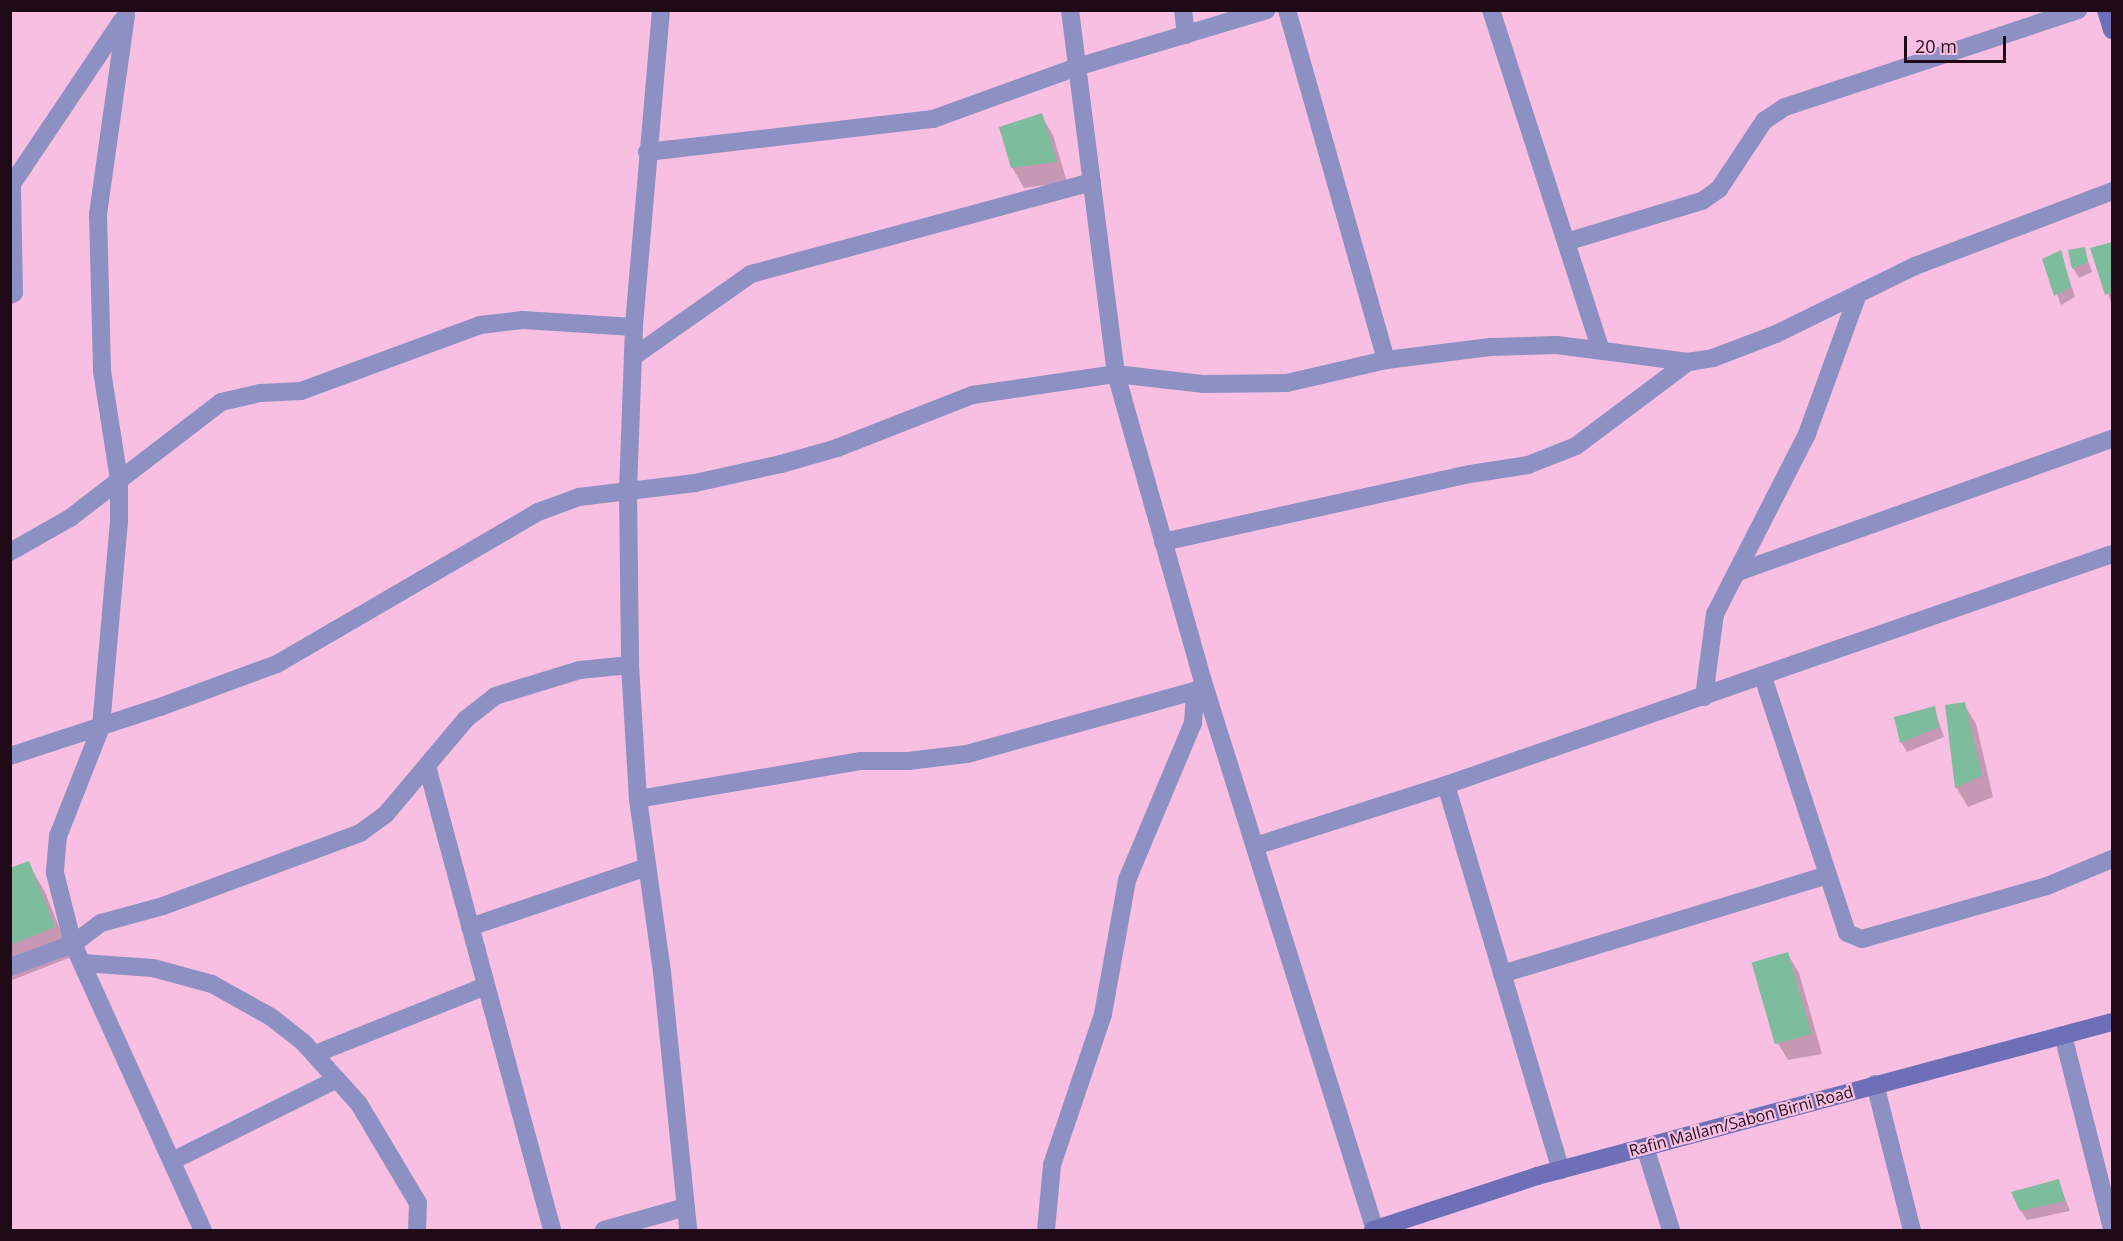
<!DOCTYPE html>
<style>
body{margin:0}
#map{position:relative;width:2123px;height:1241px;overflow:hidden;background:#f8bfe2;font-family:"Open Sans",sans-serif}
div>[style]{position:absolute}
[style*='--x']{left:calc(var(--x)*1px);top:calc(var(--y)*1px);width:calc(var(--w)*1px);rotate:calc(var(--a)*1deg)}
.shadow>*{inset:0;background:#0003}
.building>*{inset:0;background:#7dbc9c;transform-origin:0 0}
.street>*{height:18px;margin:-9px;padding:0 9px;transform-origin:9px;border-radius:9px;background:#8d90c2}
.secondary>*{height:18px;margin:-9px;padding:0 9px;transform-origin:9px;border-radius:9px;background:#6d6fb7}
span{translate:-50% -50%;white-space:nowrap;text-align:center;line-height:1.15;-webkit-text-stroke:4.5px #f8bfe2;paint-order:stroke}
.street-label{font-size:16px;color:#1f0b18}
.frame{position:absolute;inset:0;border:12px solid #1f0b18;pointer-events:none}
.scale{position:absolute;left:1904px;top:36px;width:102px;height:27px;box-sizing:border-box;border:3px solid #1f0b18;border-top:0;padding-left:8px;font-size:18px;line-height:21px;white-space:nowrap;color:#1f0b18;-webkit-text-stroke:4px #f8bfe2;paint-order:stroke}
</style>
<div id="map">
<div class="shadow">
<i style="clip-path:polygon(1041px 115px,1053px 135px,1067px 182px,1024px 188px,1012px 167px)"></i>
<i style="clip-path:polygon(2112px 244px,2112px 305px,2092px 249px)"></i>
<i style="clip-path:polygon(2084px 249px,2092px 272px,2079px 278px,2073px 268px)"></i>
<i style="clip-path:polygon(2060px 252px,2075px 297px,2061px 305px,2044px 259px)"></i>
<i style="clip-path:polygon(1964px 704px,1976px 724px,1993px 797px,1968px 807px,1956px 787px)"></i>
<i style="clip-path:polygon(1934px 708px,1944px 737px,1907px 752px,1901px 742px)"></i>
<i style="clip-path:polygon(28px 863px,45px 892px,71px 957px,10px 981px,10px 869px)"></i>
<i style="clip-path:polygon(1787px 953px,1799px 973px,1822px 1054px,1788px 1060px,1776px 1040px)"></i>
<i style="clip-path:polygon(2058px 1180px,2070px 1211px,2027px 1220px,2021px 1211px)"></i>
</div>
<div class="building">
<i style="clip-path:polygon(1042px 113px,1057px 162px,1011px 168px,999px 127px)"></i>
<i style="clip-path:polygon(2112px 242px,2112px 292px,2105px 295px,2090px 248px)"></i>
<i style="clip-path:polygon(2085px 247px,2088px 262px,2072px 269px,2068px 250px)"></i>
<i style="clip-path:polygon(2061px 250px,2071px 287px,2054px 296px,2042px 259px)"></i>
<i style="clip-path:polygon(1965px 702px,1982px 776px,1955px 788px,1945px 705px)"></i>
<i style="clip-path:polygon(1935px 706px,1939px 727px,1900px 743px,1894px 717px)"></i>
<i style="clip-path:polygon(29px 861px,55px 927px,10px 945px,10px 868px)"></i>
<i style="left:1788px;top:952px;width:85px;height:38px;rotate:74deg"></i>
<i style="clip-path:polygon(2059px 1179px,2065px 1201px,2020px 1211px,2011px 1192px)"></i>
</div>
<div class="street">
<i style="--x:661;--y:10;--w:318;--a:94.9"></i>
<i style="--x:634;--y:327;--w:165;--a:92.1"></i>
<i style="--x:628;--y:492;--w:173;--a:89.3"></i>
<i style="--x:630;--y:665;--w:134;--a:86.6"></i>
<i style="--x:638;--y:799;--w:175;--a:82.1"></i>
<i style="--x:662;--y:972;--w:259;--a:84.2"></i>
<i style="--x:1070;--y:10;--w:367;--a:82.8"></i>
<i style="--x:1116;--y:374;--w:326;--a:74.2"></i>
<i style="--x:1205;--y:688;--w:568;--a:72.59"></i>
<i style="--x:1183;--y:10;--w:25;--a:83"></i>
<i style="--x:1287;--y:10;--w:364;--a:74.2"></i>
<i style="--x:1491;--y:10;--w:357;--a:72.1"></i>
<i style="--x:126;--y:15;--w:202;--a:98"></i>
<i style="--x:98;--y:215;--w:156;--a:88.5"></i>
<i style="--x:102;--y:371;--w:109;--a:81.1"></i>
<i style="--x:119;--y:479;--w:42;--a:90"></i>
<i style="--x:119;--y:521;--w:207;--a:95"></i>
<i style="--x:101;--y:727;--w:117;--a:111.5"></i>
<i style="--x:58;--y:836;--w:37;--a:95"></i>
<i style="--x:55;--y:873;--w:73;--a:75.8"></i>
<i style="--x:73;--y:944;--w:314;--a:65.6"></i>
<i style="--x:647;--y:152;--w:288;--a:-6.6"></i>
<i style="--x:933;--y:119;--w:153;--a:-19.9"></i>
<i style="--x:1077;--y:67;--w:198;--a:-16.7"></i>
<i style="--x:1566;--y:242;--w:142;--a:-16.8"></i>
<i style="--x:1702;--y:201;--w:21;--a:-35"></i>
<i style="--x:1719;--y:189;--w:82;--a:-56.5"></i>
<i style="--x:1764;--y:121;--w:25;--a:-34"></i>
<i style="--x:1785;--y:107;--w:309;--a:-18.3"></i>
<i style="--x:10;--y:295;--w:4;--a:-27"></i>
<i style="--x:14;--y:293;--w:109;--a:-91.1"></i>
<i style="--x:12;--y:184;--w:197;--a:-56.1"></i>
<i style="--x:633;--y:357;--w:144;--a:-35.1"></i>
<i style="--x:751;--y:274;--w:353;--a:-15.1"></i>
<i style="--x:1163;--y:542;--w:314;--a:-12.5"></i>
<i style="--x:1470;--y:474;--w:59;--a:-8.8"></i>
<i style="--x:1528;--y:465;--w:52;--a:-21.6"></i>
<i style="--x:1576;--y:446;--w:140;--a:-36.9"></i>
<i style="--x:10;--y:552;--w:69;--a:-29.5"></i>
<i style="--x:70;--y:518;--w:190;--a:-37.5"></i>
<i style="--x:221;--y:402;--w:40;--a:-13"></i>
<i style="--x:260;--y:393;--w:41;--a:-2.8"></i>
<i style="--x:301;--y:391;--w:191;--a:-20.2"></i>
<i style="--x:480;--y:325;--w:43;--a:-6.6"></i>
<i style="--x:523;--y:320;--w:111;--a:3.6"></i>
<i style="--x:1738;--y:572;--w:397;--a:-19.6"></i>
<i style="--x:1763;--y:677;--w:269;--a:71.8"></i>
<i style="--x:1847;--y:933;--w:16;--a:22"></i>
<i style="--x:1862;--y:939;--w:192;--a:-16"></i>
<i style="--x:2047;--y:886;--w:70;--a:-22.6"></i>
<i style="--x:1704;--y:697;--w:84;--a:-82.5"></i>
<i style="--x:1715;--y:614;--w:202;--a:-62.9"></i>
<i style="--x:1807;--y:434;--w:149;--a:-70"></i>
<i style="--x:10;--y:756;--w:158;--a:-18.1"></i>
<i style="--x:160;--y:707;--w:125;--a:-20.2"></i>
<i style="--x:277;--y:664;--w:302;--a:-30.2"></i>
<i style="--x:538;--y:512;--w:44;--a:-20.1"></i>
<i style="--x:579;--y:497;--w:117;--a:-6.9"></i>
<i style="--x:695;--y:483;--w:88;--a:-12.5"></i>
<i style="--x:781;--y:464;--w:58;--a:-15.9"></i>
<i style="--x:837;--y:448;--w:145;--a:-21.4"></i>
<i style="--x:972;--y:395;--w:146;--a:-8.3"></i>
<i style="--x:1116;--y:374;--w:89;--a:6.5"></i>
<i style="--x:1204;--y:384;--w:83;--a:-0.7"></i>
<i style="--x:1287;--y:383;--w:102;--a:-13.1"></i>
<i style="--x:1386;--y:360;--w:105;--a:-7.1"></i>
<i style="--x:1490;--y:347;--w:67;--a:-1.7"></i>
<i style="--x:1557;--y:345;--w:132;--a:7.4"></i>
<i style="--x:1688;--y:362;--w:25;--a:-9"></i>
<i style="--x:1713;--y:358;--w:67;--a:-20.9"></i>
<i style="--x:1776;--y:334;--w:155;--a:-26.1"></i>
<i style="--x:1915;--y:266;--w:211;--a:-20.8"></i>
<i style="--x:427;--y:766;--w:481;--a:74.9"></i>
<i style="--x:1446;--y:785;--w:402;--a:73.4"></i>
<i style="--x:638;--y:799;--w:225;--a:-9.7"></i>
<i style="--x:860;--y:761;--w:48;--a:0"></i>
<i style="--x:908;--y:761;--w:59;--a:-6.8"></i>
<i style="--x:967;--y:754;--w:247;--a:-15.5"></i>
<i style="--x:1255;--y:846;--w:201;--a:-17.7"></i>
<i style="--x:1446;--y:785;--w:705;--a:-19.13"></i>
<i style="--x:470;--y:927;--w:187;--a:-18.7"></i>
<i style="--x:83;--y:963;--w:70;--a:4.1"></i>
<i style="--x:153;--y:968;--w:61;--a:15.2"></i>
<i style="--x:212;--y:984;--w:68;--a:29.2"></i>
<i style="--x:271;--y:1017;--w:41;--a:38"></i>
<i style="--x:303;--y:1042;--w:84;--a:47.9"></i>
<i style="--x:359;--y:1104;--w:115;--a:59.2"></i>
<i style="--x:418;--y:1203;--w:27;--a:92"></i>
<i style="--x:10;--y:967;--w:67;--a:-20.1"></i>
<i style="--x:73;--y:944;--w:35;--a:-37"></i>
<i style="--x:101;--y:923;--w:64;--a:-15.3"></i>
<i style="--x:163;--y:906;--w:210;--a:-20.3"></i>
<i style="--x:360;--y:833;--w:32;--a:-36"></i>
<i style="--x:386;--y:814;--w:124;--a:-49.9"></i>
<i style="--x:466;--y:719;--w:37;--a:-38"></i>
<i style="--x:495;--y:696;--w:89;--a:-17"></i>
<i style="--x:580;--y:670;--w:50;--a:-5.7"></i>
<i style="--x:1502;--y:974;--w:340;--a:-16.9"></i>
<i style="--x:2063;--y:1035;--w:199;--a:75.8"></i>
<i style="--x:315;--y:1054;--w:184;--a:-21.7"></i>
<i style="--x:1875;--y:1084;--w:151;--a:75.8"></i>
<i style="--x:1645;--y:1147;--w:87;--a:72.6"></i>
<i style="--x:172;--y:1161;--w:184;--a:-26.4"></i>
<i style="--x:604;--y:1230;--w:85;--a:-15.7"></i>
<i style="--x:1046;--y:1230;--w:65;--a:-84.7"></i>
<i style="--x:1052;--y:1165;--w:159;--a:-71.3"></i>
<i style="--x:1103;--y:1014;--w:136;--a:-79.8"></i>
<i style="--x:1127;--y:880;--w:170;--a:-67.2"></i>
<i style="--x:1193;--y:723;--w:32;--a:-86"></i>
</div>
<div class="secondary">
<i style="--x:2106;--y:10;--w:21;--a:73"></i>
<i style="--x:1373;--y:1230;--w:173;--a:-18.2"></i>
<i style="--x:1537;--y:1176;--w:595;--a:-14.99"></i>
</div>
<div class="street-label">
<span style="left:1741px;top:1121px;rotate:-15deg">Rafin Mallam/Sabon Birni Road</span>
</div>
<div class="frame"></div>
<div class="scale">20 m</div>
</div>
